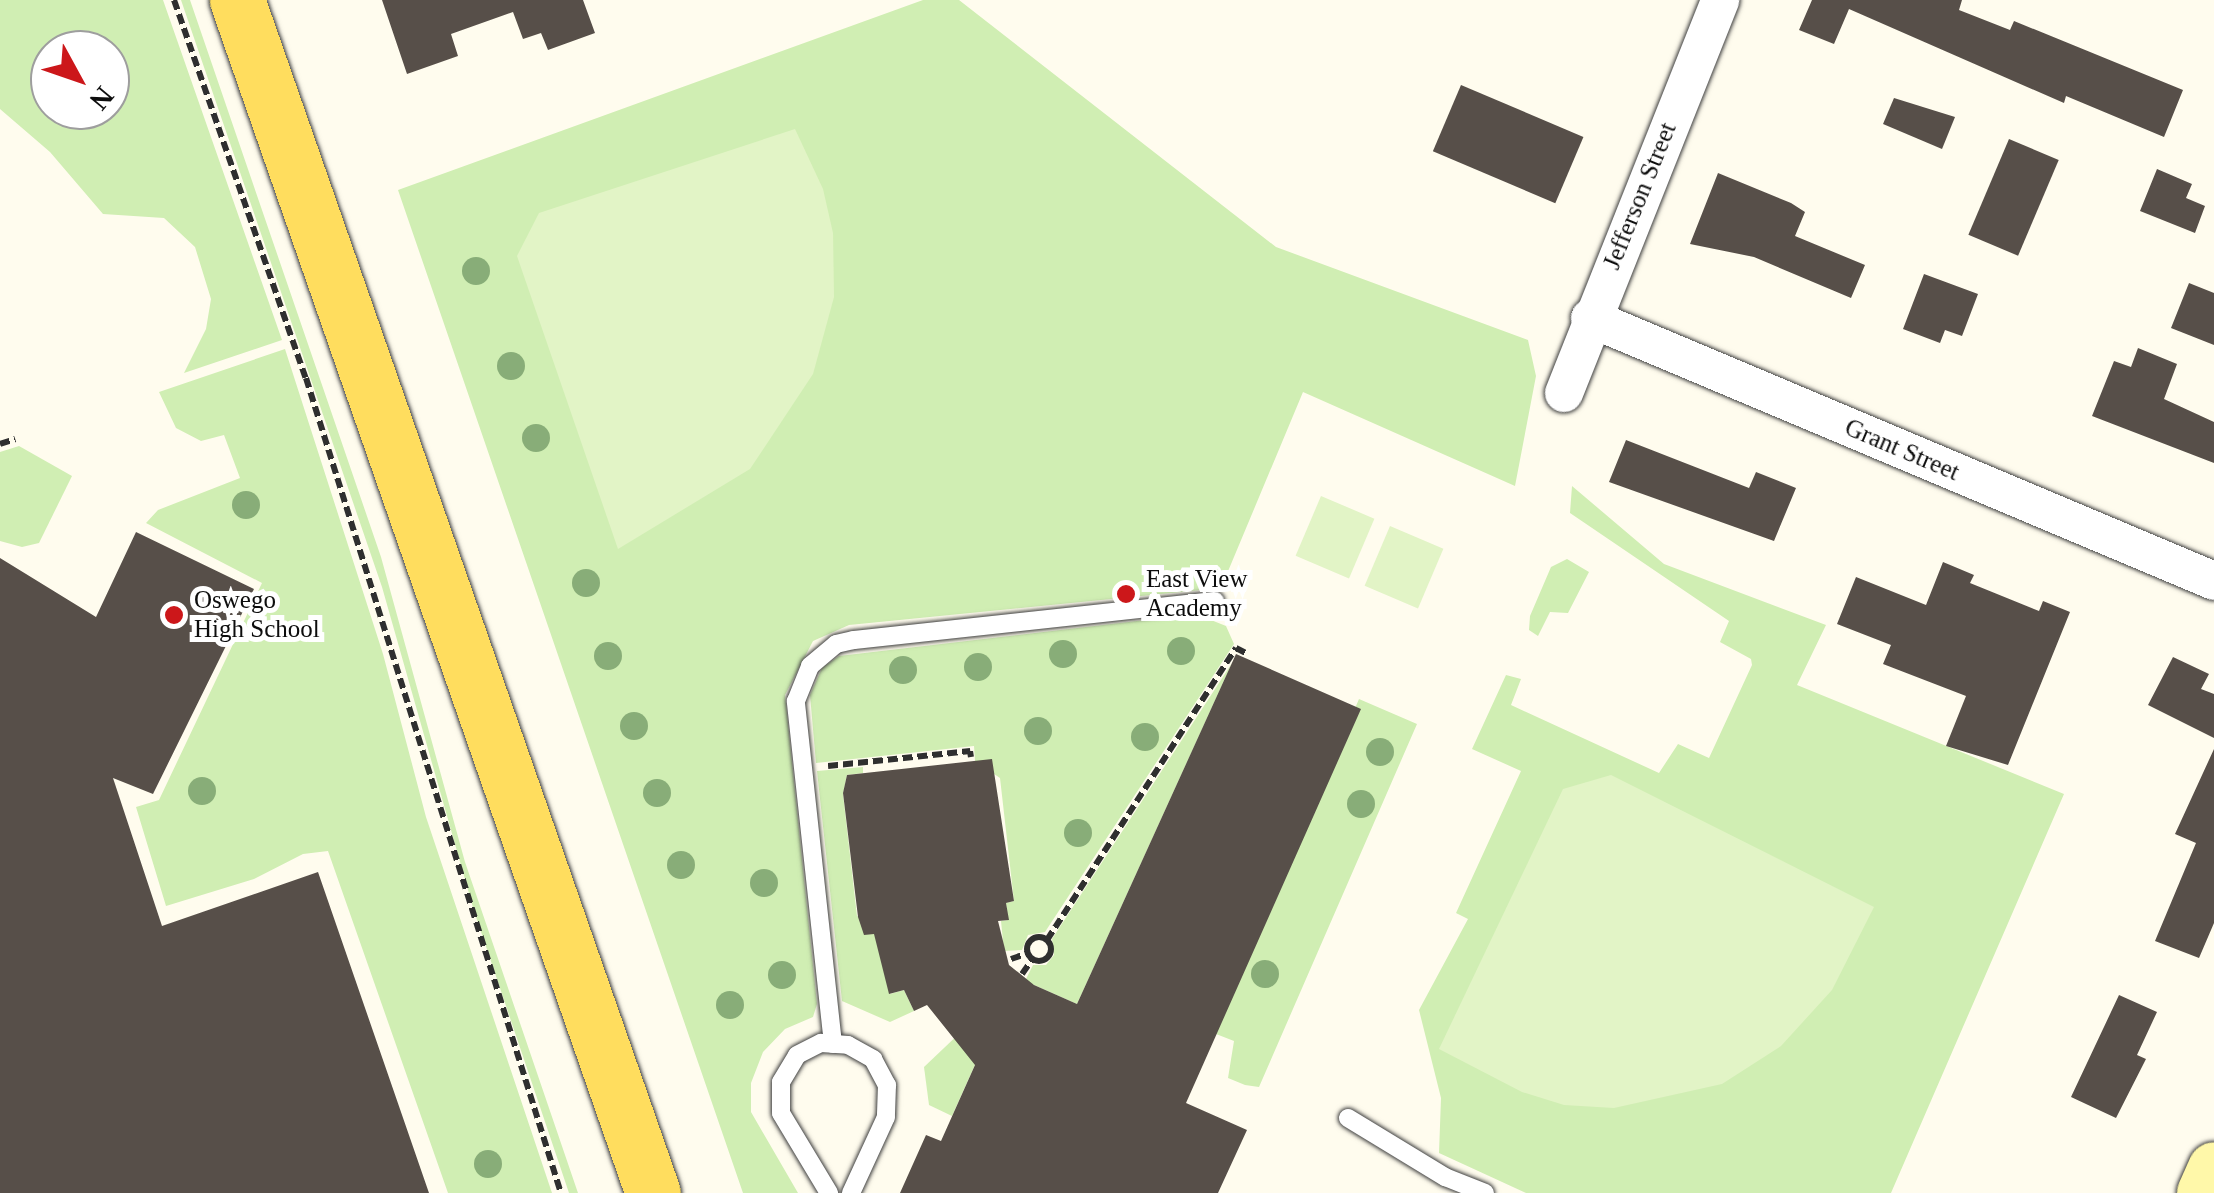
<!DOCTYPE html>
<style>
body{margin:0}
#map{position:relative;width:2214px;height:1193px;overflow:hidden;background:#fffcee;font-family:Georgia,serif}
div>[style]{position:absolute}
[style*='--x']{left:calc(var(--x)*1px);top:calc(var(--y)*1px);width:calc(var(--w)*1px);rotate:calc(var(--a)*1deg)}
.green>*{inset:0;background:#d0eeb3}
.pitch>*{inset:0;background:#e2f4c6;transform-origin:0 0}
.building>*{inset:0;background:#574f49;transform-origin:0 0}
.path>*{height:6px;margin-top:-3px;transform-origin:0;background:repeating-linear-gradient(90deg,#2f2f2f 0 10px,transparent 0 15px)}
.path>.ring{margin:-3px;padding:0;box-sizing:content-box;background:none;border:6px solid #2f2f2f;border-radius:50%}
.roads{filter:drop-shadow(0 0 2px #404040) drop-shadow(0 0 2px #404040)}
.lane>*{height:18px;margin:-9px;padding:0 9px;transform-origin:9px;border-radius:9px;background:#fff}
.street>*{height:38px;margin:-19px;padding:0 19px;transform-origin:19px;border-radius:19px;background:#fff}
.secondary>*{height:52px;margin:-26px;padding:0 26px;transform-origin:26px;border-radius:26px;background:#fff8a9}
.primary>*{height:55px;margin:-27.5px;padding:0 27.5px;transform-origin:27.5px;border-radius:27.5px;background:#ffdd5e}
.trees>*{width:28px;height:28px;margin:-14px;border-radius:50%;background:#88ad78}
.dots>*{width:28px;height:28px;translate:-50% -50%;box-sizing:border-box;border:5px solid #fff;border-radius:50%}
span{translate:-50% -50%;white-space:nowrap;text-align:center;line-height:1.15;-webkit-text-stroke:10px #fff;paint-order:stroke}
.street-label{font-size:25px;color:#0d0d0d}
.poi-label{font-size:25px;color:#0d0d0d}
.left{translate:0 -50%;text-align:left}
.north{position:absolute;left:30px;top:30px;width:100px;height:100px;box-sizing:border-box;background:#fff;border:2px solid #9e9e9e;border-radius:50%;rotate:130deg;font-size:28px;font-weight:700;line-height:40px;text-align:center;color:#0d0d0d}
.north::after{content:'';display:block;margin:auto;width:35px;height:45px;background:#cc171a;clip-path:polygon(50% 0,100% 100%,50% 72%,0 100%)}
</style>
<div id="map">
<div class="green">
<i style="clip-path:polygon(evenodd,0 0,163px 0,282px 340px,184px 373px,206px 329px,211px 299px,195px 247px,164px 218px,103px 214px,50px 152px,0 109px,0 0,50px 50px,110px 50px,110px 110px,50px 110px,50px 50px)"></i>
<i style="clip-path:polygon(181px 0,190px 0,381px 557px,465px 862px,578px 1193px,569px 1193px,474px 911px,382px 587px)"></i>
<i style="clip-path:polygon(923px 0,959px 0,1276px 247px,1528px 340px,1536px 376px,1515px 486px,1303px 392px,1221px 588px,849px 625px,813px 641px,785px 695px,817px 1004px,813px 1017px,785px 1029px,763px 1052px,751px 1083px,751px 1112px,798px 1193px,743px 1193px,398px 190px)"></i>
<i style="clip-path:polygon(285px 349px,383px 654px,426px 817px,552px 1193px,448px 1193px,328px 851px,303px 854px,254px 879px,166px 906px,136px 807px,159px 800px,262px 583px,146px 523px,158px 510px,240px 478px,224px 435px,201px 441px,176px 428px,159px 392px)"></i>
<i style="clip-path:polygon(19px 446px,72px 476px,39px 543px,22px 547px,0 541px,0 452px)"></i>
<i style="clip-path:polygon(1572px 486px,1664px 564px,1826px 625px,1797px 685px,2064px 794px,1891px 1193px,1526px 1193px,1439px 1153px,1441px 1098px,1419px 1010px,1468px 919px,1456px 913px,1521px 771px,1472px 749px,1506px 675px,1521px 679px,1511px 705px,1659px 773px,1678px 744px,1709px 758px,1752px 665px,1751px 659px,1720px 642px,1729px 621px,1570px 513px)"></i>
<i style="clip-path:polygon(1567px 559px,1589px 572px,1568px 613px,1550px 612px,1538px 636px,1529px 630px,1530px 616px,1551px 567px)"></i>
<i style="clip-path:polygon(1196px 614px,1226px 626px,1234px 644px,1045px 932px,1028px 935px,1022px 950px,1004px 951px,1001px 921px,1008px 920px,1006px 903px,1014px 901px,1000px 778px,975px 761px,974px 746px,816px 763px,810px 695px,822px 668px,839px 656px)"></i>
<i style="clip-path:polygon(1232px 663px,1077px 1004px,1025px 981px,1033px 965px,1046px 965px,1054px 955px,1052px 939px)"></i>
<i style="clip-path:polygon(1359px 699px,1417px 724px,1259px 1087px,1245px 1085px,1228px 1078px,1234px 1041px,1216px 1034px)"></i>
<i style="clip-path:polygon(863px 767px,863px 773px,847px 775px,843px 794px,857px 916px,886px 932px,890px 994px,904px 990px,914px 1011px,890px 1022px,842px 1001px,817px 771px)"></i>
<i style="clip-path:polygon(964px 1029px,987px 1038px,952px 1116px,929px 1105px,924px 1067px)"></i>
</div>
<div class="pitch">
<i style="clip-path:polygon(795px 129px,823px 189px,833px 233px,834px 297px,813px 374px,750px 469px,618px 549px,517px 256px,539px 213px)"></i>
<i style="left:1321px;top:496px;width:58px;height:65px;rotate:23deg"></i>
<i style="left:1390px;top:526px;width:58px;height:65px;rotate:23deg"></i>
<i style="clip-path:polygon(1611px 775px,1874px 907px,1832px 990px,1781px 1046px,1722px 1084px,1614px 1108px,1564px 1105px,1522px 1092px,1439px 1049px,1563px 789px)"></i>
</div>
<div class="building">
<i style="clip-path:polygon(382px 0,583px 0,595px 33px,548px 50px,541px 33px,523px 39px,513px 12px,451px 34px,458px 56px,407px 74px)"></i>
<i style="clip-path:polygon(1812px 0,1962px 0,1959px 10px,2010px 30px,2014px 21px,2183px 90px,2164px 137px,2066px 96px,2064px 103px,1849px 9px,1834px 44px,1799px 30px)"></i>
<i style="left:1461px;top:85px;width:133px;height:72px;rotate:23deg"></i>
<i style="clip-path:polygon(1894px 98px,1955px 117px,1942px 149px,1883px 124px)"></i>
<i style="left:2009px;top:139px;width:54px;height:104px;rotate:23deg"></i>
<i style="clip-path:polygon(2157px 169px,2192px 184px,2186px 198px,2205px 206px,2195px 233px,2140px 211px)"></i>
<i style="clip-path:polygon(1718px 173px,1791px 203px,1805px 212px,1795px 236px,1865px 265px,1851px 298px,1754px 257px,1690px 244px)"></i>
<i style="clip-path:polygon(1924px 274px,1978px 294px,1962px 336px,1945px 330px,1940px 343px,1903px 329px)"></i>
<i style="clip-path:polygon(2189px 283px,2214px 293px,2214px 345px,2171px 328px)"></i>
<i style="clip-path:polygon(2138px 348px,2177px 364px,2164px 399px,2214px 422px,2214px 463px,2092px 416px,2114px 361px,2131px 367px)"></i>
<i style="clip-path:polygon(1626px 440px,1749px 488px,1756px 472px,1796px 488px,1774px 541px,1609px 482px)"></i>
<i style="clip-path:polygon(136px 532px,254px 589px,153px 794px,113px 778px,162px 926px,318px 872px,429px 1193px,0 1193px,0 558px,96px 617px)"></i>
<i style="clip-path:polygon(1943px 562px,1974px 575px,1970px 583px,2039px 611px,2043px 601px,2070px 612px,2008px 765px,1946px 746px,1966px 696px,1883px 664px,1891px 645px,1837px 624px,1856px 577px,1926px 605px)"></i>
<i style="clip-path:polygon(1236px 654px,1361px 709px,1186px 1103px,1247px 1130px,1218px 1193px,900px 1193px,926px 1135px,941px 1141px,975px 1065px,927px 1005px,914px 1011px,904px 990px,889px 994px,874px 934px,864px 935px,858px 917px,843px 793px,847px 775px,992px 759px,1014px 901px,1006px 903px,1009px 920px,998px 921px,1009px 965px,1034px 985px,1077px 1004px)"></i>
<i style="clip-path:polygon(2173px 657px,2209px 674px,2201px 689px,2214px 694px,2214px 738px,2148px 705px)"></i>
<i style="clip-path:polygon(2214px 749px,2214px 923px,2199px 958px,2155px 941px,2196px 843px,2175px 834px)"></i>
<i style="clip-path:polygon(2119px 995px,2157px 1012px,2137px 1055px,2146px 1059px,2116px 1118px,2071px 1097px)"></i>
</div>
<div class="path">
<i style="--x:174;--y:0;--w:400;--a:70.8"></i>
<i style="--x:306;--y:378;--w:854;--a:72.63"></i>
<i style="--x:0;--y:444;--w:16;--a:-18"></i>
<i style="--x:828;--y:766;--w:143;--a:-6"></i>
<i style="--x:970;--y:751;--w:6;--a:81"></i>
<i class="ring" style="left:1027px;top:937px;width:18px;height:18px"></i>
<i style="--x:1047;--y:940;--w:348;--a:-57.1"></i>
<i style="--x:1236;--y:648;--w:11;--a:27"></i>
<i style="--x:1011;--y:959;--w:18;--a:-19"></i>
<i style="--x:1022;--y:974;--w:19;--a:-55"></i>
</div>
<div class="roads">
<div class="lane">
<i style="--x:833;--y:1044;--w:345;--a:-96.2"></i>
<i style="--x:796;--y:701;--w:38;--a:-68"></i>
<i style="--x:810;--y:666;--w:34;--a:-40"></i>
<i style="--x:836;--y:644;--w:18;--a:-13"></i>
<i style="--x:854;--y:640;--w:363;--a:-6.2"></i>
<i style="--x:1348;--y:1118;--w:114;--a:31.3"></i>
<i style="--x:1445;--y:1177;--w:43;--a:21.8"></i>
<i style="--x:829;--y:1193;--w:93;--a:-121"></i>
<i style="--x:781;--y:1113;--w:31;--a:-90"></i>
<i style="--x:781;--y:1082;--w:31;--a:-59"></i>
<i style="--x:797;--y:1055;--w:27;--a:-27"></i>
<i style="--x:821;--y:1043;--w:27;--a:4"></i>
<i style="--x:848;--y:1045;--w:29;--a:29"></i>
<i style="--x:873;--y:1059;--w:30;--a:62"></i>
<i style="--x:887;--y:1085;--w:32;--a:92"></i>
<i style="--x:886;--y:1117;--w:84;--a:114.7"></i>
</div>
<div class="street">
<i style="--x:1590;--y:318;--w:677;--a:22.85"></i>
<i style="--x:1564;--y:393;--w:423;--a:-68.3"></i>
</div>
<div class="secondary">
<i style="--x:2203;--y:1193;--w:27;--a:-66"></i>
</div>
<div class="primary">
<i style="--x:237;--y:0;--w:1263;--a:70.78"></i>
</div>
</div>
<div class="trees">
<i style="left:476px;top:271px"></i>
<i style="left:511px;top:366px"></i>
<i style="left:536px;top:438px"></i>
<i style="left:246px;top:505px"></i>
<i style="left:586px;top:583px"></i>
<i style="left:1181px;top:651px"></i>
<i style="left:1063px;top:654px"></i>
<i style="left:608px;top:656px"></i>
<i style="left:978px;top:667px"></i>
<i style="left:903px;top:670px"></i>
<i style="left:634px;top:726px"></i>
<i style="left:1038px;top:731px"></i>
<i style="left:1145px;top:737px"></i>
<i style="left:1380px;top:752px"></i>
<i style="left:202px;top:791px"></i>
<i style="left:657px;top:793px"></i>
<i style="left:1361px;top:804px"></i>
<i style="left:1078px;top:833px"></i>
<i style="left:681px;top:865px"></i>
<i style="left:764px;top:883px"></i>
<i style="left:1265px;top:974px"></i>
<i style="left:782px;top:975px"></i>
<i style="left:730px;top:1005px"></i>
<i style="left:488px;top:1164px"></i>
</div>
<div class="dots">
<i style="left:1126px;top:594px;background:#cc171a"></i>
<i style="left:174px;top:615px;background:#cc171a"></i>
</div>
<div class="street-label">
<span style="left:1640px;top:196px;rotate:-68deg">Jefferson Street</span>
<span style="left:1902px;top:450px;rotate:23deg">Grant Street</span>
</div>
<div class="poi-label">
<span class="left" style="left:1146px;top:594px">East View<br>Academy</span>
<span class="left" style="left:194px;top:615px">Oswego<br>High School</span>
</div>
<div class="north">N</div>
</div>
